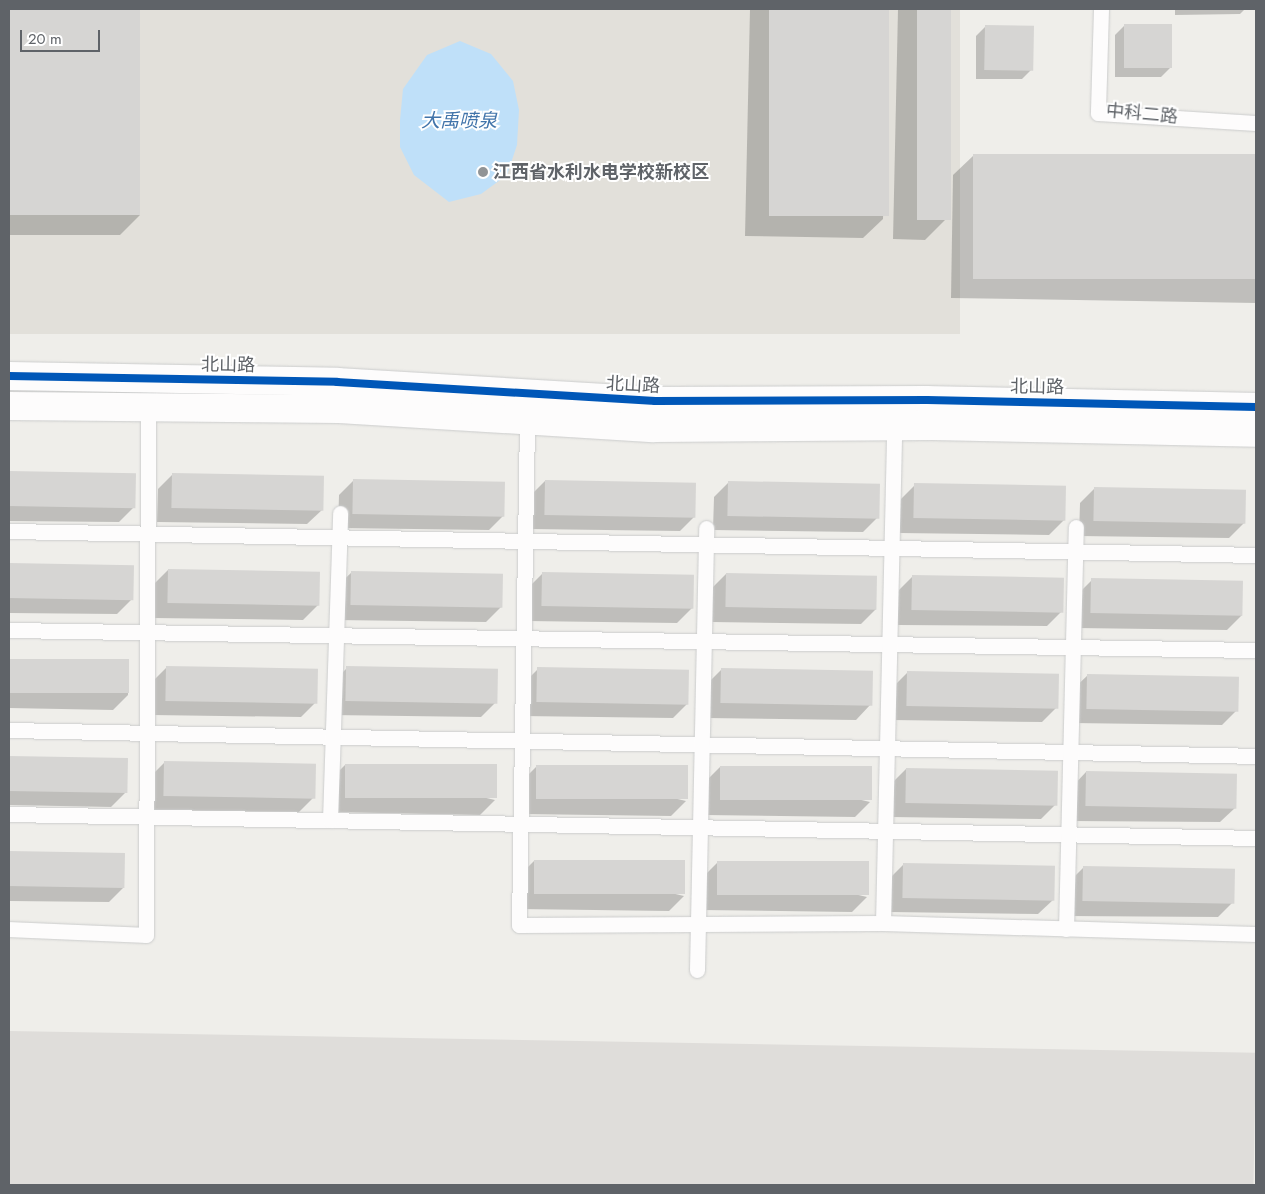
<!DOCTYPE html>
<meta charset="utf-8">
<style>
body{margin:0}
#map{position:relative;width:1265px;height:1194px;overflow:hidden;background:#efeeea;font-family:Jost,"Noto Sans SC",sans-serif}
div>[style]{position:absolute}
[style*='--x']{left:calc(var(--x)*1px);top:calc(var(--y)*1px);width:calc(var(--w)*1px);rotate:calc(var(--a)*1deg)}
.industrial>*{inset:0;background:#dfddda;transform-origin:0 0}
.education>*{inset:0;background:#e2e0da;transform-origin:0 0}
.water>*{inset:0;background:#bfe0f9}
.shadow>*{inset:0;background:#0003}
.building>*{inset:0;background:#d6d5d3;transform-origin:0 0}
.roads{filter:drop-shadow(0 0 1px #cbcccc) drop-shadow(0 0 1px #cbcccc)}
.service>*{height:15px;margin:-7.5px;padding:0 7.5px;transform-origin:7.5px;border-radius:7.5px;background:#fdfcfc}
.tertiary>*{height:28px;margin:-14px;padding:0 14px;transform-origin:14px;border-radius:14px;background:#fdfcfc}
.cycleway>*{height:8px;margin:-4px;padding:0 4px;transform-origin:4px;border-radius:4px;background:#0057b8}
.dots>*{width:14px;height:14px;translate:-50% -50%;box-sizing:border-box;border:2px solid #fff;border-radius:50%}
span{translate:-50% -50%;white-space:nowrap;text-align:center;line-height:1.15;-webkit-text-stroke:4px #fff;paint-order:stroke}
.street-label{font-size:18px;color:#5f6368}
.poi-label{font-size:18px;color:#5f6368;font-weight:700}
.left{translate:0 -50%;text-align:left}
.water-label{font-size:19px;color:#4174aa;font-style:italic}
.frame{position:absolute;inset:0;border:10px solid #5f6368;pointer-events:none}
.scale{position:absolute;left:20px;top:30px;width:80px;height:22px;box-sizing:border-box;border:2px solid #5f6368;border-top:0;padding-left:6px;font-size:15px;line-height:18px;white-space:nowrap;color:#5f6368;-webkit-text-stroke:4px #fff;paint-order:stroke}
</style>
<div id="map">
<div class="industrial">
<i style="left:9px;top:1031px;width:1247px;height:154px;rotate:1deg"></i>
</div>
<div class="education">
<i style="left:9px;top:9px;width:951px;height:325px"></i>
</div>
<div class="water">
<i style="clip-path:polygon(460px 41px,491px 54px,513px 81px,519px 110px,517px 145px,507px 175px,481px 194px,449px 202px,414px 175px,400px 147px,400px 120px,403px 89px,427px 55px)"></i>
</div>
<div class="shadow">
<i style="clip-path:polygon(9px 9px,139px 9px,140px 215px,120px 235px,9px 235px)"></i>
<i style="clip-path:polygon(750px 9px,888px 9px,883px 219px,863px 238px,745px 236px)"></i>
<i style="clip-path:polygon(898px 9px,950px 9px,945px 220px,925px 240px,893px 239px)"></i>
<i style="clip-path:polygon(1175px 9px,1245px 9px,1240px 14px,1175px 15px)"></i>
<i style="clip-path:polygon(1125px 25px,1171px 67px,1161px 77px,1115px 77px,1115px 35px)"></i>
<i style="clip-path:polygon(986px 26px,1032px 69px,1022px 79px,976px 79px,976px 36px)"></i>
<i style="clip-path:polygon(973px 156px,1256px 156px,1256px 303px,951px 298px,953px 175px)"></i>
<i style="clip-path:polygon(9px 473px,135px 474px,134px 507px,119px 522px,9px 521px)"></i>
<i style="clip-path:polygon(173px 474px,323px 509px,307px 524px,157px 522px,158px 489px)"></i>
<i style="clip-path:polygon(354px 480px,504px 515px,489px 530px,338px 528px,339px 495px)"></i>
<i style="clip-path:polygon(545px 481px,695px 516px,680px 531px,530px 529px,530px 496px)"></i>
<i style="clip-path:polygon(729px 482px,878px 517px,863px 532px,713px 530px,714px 497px)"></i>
<i style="clip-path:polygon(915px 485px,1064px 520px,1049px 535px,899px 533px,900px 500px)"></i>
<i style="clip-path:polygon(1095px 488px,1244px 523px,1229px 538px,1079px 536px,1080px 503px)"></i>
<i style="clip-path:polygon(9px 565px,133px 566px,132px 599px,117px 614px,9px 613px)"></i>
<i style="clip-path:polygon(168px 570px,318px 605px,303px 620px,153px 618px,153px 585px)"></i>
<i style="clip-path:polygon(352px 572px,501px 607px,486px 622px,336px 620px,336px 587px)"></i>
<i style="clip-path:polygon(543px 573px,692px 608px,677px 623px,527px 621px,528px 588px)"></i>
<i style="clip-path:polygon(726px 574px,876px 609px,861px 624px,711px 622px,711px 589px)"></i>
<i style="clip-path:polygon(912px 577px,1062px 611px,1047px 626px,897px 625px,897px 592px)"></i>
<i style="clip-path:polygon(1092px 580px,1242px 615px,1227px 630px,1077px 628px,1077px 595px)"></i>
<i style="clip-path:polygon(9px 660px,128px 662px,128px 695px,113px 710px,9px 708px)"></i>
<i style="clip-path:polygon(167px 667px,316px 702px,301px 717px,152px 715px,152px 682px)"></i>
<i style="clip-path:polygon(347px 668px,496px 702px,481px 717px,331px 715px,332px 683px)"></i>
<i style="clip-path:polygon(538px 669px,688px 703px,673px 718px,522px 716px,523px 684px)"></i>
<i style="clip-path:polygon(721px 670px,871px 704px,856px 720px,706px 718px,706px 685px)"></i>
<i style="clip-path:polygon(908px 672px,1057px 707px,1042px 722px,892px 720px,893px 687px)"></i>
<i style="clip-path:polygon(1088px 675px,1237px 710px,1222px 725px,1072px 723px,1072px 690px)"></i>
<i style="clip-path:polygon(9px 757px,127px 759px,126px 792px,111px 807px,9px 805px)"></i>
<i style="clip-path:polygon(164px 763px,314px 797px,299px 812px,149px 810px,149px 778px)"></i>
<i style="clip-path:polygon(345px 765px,495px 800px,480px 815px,330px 812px,330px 780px)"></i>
<i style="clip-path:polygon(537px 766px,686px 801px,671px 816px,521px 814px,522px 781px)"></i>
<i style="clip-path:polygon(720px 767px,870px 802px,855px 817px,705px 815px,705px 782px)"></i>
<i style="clip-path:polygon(906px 769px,1056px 804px,1041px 819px,891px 817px,891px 784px)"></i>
<i style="clip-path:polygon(1086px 772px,1236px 807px,1220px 822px,1071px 821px,1071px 788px)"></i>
<i style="clip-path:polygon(9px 852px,124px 854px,124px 887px,109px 902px,9px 901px)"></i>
<i style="clip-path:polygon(534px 861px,684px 896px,669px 911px,519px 909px,519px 876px)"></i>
<i style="clip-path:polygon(718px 862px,867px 897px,852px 912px,702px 910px,703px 877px)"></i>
<i style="clip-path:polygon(904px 864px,1054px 899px,1038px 914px,889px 912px,889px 879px)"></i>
<i style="clip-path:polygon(1083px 868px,1233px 902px,1218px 917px,1068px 916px,1068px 883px)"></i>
</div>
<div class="building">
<i style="left:9px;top:9px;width:131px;height:206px"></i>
<i style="left:769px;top:9px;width:120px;height:207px"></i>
<i style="left:917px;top:9px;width:34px;height:211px"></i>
<i style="left:1124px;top:24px;width:48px;height:44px"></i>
<i style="left:985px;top:25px;width:49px;height:45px;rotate:1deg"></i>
<i style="left:973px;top:154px;width:283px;height:125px"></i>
<i style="left:9px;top:471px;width:127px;height:35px;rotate:1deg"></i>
<i style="left:172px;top:473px;width:152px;height:35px;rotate:1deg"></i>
<i style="left:353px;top:479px;width:152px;height:35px;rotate:1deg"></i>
<i style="left:545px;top:480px;width:151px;height:35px;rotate:1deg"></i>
<i style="left:728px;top:481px;width:152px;height:35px;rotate:1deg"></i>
<i style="left:914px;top:483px;width:152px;height:35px;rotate:1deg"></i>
<i style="left:1094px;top:487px;width:152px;height:34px;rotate:1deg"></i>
<i style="left:9px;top:563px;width:125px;height:35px;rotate:1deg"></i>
<i style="left:168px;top:569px;width:152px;height:34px;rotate:1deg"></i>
<i style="left:351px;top:571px;width:152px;height:34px;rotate:1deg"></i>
<i style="left:542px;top:572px;width:152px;height:34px;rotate:1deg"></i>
<i style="left:726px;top:573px;width:151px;height:34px;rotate:1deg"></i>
<i style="left:912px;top:575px;width:152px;height:35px;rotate:1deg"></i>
<i style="left:1091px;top:578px;width:152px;height:35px;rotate:1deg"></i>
<i style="left:9px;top:659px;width:120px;height:34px"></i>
<i style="left:166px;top:666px;width:152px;height:35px;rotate:1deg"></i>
<i style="left:346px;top:666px;width:152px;height:35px;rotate:1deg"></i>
<i style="left:537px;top:667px;width:152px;height:35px;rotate:1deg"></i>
<i style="left:721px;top:668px;width:152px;height:35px;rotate:1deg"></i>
<i style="left:907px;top:671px;width:152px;height:35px;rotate:1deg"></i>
<i style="left:1087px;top:674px;width:152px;height:35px;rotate:1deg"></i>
<i style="left:9px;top:756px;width:119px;height:35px;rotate:1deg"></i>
<i style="left:164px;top:761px;width:152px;height:35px;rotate:1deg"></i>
<i style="left:345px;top:764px;width:152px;height:34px"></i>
<i style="left:536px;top:765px;width:152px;height:34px"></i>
<i style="left:720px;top:766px;width:152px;height:34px"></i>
<i style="left:906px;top:768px;width:152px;height:35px;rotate:1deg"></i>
<i style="left:1086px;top:771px;width:151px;height:35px;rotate:1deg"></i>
<i style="left:9px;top:851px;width:116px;height:35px;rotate:1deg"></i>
<i style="left:534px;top:860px;width:151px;height:34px"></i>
<i style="left:717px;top:861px;width:152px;height:34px"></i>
<i style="left:903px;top:863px;width:152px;height:35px;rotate:1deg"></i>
<i style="left:1083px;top:866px;width:152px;height:35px;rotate:1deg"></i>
</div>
<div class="roads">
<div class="service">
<i style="--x:1101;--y:9;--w:104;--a:91.7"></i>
<i style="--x:1098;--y:113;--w:158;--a:3.6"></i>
<i style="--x:527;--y:421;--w:504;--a:90.91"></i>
<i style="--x:519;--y:925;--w:364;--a:-0.3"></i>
<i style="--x:883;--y:923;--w:373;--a:1.7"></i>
<i style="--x:9;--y:531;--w:1247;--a:1.1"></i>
<i style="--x:9;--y:630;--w:1247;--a:0.92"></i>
<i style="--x:9;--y:730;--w:1247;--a:1.19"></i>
<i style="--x:9;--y:814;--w:1247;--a:1.1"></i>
<i style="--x:330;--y:820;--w:307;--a:-88.1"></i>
<i style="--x:883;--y:923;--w:497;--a:-88.7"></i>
<i style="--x:9;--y:929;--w:137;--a:2.5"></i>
<i style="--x:146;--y:935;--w:528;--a:-89.78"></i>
<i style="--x:1066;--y:929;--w:402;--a:-88.6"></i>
<i style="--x:697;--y:970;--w:442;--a:-88.8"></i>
</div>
<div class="tertiary">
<i style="--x:9;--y:376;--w:328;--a:1"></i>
<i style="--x:337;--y:382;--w:319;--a:3.4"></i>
<i style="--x:655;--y:401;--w:272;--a:-0.2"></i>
<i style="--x:927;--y:400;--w:329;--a:1.2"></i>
<i style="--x:9;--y:406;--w:330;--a:0.5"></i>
<i style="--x:339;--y:409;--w:315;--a:3.5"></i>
<i style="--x:653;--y:428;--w:279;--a:-0.4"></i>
<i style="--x:932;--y:426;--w:324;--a:1.2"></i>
</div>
</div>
<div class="cycleway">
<i style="--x:9;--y:376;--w:328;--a:1"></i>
<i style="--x:337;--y:382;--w:319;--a:3.4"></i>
<i style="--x:655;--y:401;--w:272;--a:-0.2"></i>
<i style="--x:927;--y:400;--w:329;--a:1.2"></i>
</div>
<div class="dots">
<i style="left:483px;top:172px;background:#919496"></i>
</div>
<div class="street-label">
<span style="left:1142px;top:114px;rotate:5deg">中科二路</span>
<span style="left:228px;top:365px;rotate:1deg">北山路</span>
<span style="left:633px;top:385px;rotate:3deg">北山路</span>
<span style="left:1037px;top:387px;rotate:1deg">北山路</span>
</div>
<div class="poi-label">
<span class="left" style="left:493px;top:172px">江西省水利水电学校新校区</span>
</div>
<div class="water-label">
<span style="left:459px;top:121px">大禹喷泉</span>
</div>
<div class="frame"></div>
<div class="scale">20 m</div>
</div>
